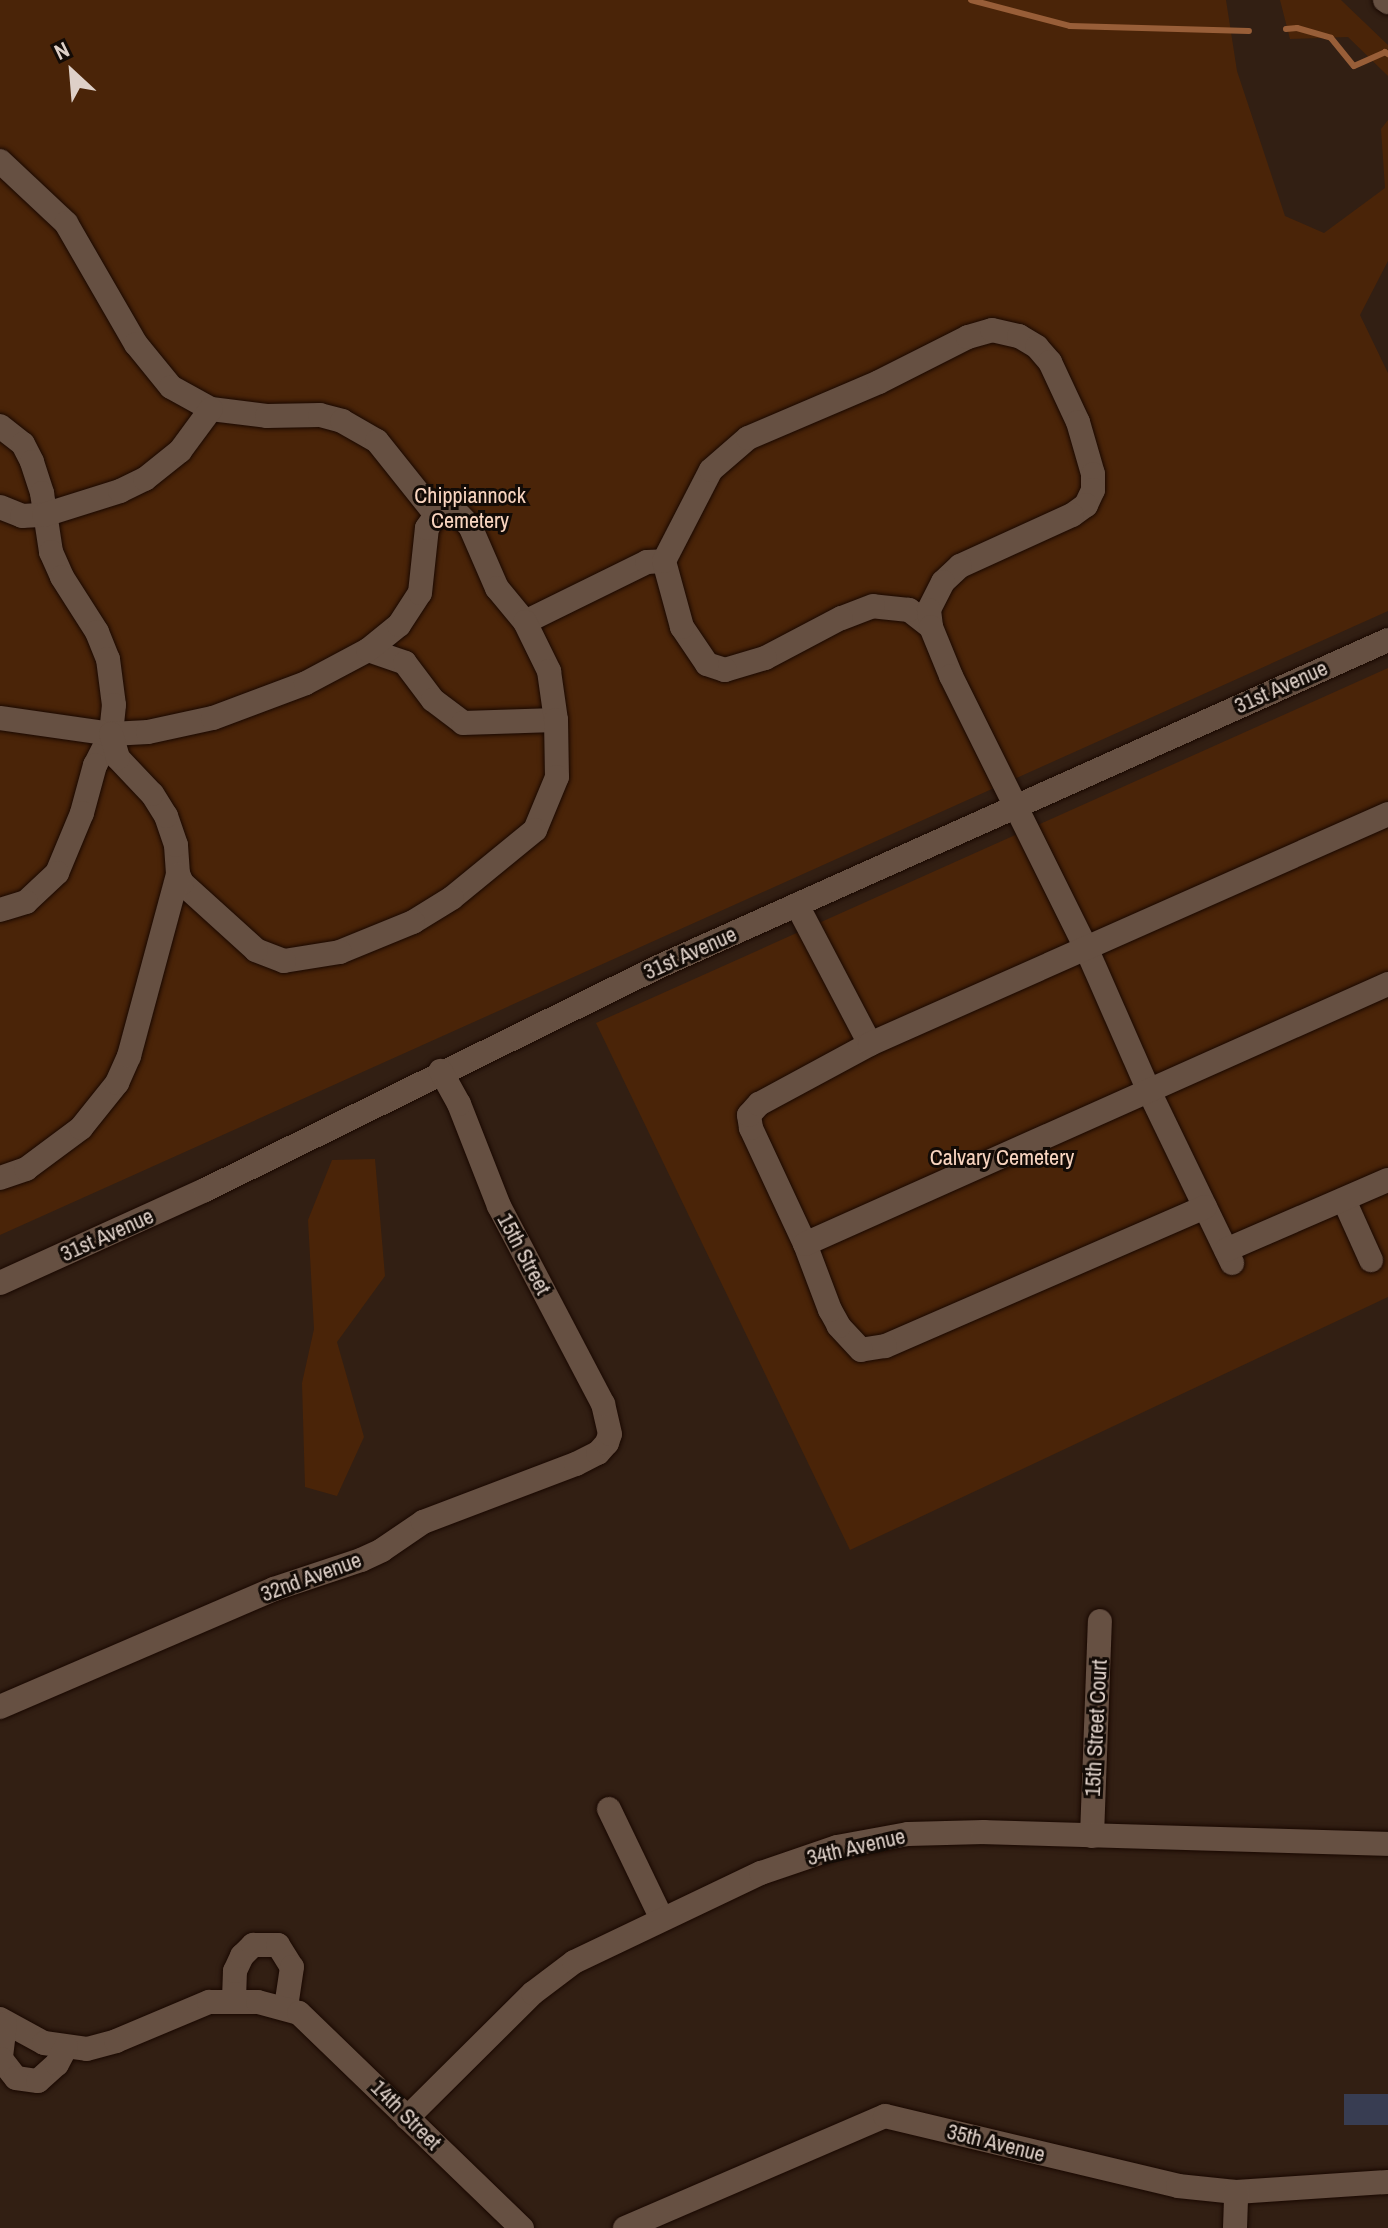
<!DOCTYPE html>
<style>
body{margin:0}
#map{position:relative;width:1388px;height:2228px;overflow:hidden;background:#321f13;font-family:"Archivo Narrow",sans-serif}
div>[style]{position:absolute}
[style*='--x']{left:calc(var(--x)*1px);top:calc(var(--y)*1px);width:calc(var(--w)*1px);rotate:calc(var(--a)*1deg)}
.green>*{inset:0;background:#4a2408}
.stream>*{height:6px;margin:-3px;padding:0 3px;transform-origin:3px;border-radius:3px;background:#985e38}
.building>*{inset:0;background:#383d52;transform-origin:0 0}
.roads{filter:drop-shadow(0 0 2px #190801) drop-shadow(0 0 2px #190801)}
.minor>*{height:24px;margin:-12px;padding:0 12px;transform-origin:12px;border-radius:12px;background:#665042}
span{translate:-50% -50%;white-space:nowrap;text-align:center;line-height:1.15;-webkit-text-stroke:6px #130b06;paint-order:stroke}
.park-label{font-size:22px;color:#f9d5c0}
.street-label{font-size:22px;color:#ded0c8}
.north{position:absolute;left:32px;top:32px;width:80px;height:80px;-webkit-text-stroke:6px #130b06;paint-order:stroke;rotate:334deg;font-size:22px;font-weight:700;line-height:32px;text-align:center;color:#ded0c8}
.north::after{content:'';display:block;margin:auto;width:28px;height:36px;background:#ded0c8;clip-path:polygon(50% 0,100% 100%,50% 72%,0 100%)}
</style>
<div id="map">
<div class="green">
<i style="clip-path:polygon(0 0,1226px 0,1237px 71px,1285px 216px,1324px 233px,1385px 188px,1381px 129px,1388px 120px,1388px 261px,1360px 315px,1388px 373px,1388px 611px,0 1235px)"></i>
<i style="clip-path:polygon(1280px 0,1341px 0,1388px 45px,1388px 76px,1348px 37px,1290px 39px)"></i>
<i style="clip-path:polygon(1388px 668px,1388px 1297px,850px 1550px,596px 1023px)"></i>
<i style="clip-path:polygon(375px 1159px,385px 1276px,337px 1342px,364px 1437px,337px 1496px,305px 1487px,302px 1383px,314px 1329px,308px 1220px,332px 1160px)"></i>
</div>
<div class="stream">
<i style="--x:971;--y:0;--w:102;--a:14.7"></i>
<i style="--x:1070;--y:26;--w:179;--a:1.6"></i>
<i style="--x:1286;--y:29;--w:11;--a:-5"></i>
<i style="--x:1297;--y:28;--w:35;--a:16"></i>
<i style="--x:1331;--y:38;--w:36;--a:51"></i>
<i style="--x:1354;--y:66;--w:34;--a:-24"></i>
<i style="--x:1385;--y:52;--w:4;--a:34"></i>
</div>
<div class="building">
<i style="left:1388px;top:2094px;width:31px;height:44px;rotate:90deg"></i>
</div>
<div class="roads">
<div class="minor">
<i style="--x:1385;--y:0;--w:4;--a:34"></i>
<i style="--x:0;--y:161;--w:91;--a:43.2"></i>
<i style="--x:66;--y:223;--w:140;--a:60"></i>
<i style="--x:136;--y:344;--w:55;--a:50.9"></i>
<i style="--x:171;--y:387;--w:46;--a:28.8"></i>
<i style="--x:211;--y:409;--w:56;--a:7.1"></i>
<i style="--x:267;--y:416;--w:53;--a:-1.1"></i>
<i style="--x:320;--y:415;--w:23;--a:15"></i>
<i style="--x:342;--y:421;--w:40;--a:29.7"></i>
<i style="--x:377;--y:441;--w:95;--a:51.4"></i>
<i style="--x:0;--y:426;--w:29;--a:38"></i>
<i style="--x:23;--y:444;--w:20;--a:63"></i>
<i style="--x:32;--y:462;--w:33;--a:72"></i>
<i style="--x:42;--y:493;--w:60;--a:81.3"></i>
<i style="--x:51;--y:552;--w:27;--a:66"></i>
<i style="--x:62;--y:577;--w:65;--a:57.5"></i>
<i style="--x:97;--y:632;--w:29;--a:68"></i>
<i style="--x:108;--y:659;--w:46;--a:82.6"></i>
<i style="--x:114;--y:705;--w:29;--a:96"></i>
<i style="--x:111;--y:734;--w:35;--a:117"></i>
<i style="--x:95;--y:765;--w:50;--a:105.2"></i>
<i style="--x:82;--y:813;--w:65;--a:112.6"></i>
<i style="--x:57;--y:873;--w:42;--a:136.9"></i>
<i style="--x:26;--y:902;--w:27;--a:163"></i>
<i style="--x:0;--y:507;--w:24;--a:22"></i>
<i style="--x:22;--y:516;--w:22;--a:-3"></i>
<i style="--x:44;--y:515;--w:80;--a:-17.5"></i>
<i style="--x:120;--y:491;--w:28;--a:-26"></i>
<i style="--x:145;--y:479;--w:45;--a:-38.7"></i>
<i style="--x:180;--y:451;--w:52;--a:-53.6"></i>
<i style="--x:525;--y:622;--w:136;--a:-26.2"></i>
<i style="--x:647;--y:562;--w:17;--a:-3"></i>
<i style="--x:931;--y:627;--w:28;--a:-142"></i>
<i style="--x:909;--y:610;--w:36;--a:-174"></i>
<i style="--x:873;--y:606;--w:34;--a:159"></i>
<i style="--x:841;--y:618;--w:86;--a:152.2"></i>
<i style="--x:765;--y:658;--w:42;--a:163.3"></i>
<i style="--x:725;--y:670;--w:19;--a:-162"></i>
<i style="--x:707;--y:664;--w:45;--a:-124"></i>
<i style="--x:682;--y:627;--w:68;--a:-105.3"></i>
<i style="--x:664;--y:561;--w:102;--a:-62.7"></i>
<i style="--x:711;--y:470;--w:49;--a:-40.9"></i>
<i style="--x:748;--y:438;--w:142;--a:-23.1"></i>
<i style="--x:879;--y:382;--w:100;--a:-26.8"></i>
<i style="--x:968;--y:337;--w:25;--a:-16"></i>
<i style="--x:992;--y:330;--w:28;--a:13"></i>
<i style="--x:1019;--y:336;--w:21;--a:31"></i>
<i style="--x:1037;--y:347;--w:20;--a:49"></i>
<i style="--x:1050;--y:362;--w:66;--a:65"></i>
<i style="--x:1078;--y:422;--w:54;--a:73.9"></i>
<i style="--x:1093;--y:474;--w:16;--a:90"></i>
<i style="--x:1093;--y:490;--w:17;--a:115"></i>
<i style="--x:1086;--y:505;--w:17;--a:144"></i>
<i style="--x:1072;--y:515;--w:123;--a:155.5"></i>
<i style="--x:960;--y:566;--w:23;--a:137"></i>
<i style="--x:943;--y:582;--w:31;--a:117"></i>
<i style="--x:929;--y:610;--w:17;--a:83"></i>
<i style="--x:931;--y:627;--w:53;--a:67.8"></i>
<i style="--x:951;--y:676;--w:306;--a:63.6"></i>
<i style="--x:1087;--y:950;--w:154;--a:66.3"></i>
<i style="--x:1149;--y:1091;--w:191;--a:64.2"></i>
<i style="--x:368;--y:650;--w:39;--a:19"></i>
<i style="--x:405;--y:663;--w:46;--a:52.9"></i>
<i style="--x:433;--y:700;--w:38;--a:37"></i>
<i style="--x:463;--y:723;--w:93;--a:-1.8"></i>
<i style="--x:0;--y:718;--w:112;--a:8.2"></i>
<i style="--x:111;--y:734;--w:37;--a:-3"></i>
<i style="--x:148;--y:732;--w:66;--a:-12.2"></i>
<i style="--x:213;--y:718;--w:99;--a:-20.6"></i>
<i style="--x:306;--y:683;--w:70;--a:-28"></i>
<i style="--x:368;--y:650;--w:40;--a:-39"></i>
<i style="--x:399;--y:625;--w:38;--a:-57"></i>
<i style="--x:420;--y:593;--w:65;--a:-83.9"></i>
<i style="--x:427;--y:528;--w:16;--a:-55"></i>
<i style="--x:436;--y:515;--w:15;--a:-8"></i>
<i style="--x:451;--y:513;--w:9;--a:18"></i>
<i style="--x:460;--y:516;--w:14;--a:45"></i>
<i style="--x:470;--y:526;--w:68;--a:66.5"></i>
<i style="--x:497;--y:588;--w:44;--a:50.5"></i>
<i style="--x:525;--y:622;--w:55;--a:63.9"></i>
<i style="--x:549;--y:671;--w:49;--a:81.9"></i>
<i style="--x:556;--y:720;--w:57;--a:89"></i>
<i style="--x:557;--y:777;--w:57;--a:112.5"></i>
<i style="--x:535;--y:830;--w:107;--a:140.7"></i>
<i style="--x:452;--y:898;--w:46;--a:148.4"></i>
<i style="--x:413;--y:922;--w:79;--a:157.7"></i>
<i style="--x:340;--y:952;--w:57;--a:170.9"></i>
<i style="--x:284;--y:961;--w:30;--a:-159"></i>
<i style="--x:256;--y:950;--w:100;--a:-137.8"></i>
<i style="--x:182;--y:883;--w:10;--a:-114"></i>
<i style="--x:178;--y:874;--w:29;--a:-94"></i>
<i style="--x:176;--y:845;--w:31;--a:-109"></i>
<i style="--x:166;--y:816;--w:26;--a:-122"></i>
<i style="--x:152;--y:794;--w:50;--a:-133.4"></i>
<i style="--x:118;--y:758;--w:25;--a:-106"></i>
<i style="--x:797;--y:905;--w:157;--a:62.3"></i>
<i style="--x:0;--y:1178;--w:28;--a:-19"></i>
<i style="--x:26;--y:1169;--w:69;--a:-36.7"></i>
<i style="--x:81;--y:1128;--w:58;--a:-51.3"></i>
<i style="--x:117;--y:1083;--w:30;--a:-66"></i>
<i style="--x:129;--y:1056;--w:188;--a:-74.9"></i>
<i style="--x:1344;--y:1200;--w:66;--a:65.8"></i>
<i style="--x:1205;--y:1207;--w:349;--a:156.5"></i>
<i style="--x:885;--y:1346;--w:24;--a:171"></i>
<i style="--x:861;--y:1350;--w:33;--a:-133"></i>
<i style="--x:839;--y:1326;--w:18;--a:-119"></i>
<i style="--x:830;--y:1310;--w:71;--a:-110.7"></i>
<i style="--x:805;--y:1244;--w:128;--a:-115"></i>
<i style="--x:751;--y:1128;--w:13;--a:-99"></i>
<i style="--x:749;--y:1115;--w:15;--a:-48"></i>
<i style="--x:759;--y:1104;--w:126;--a:-28.4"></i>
<i style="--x:870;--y:1044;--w:567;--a:-23.94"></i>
<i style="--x:805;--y:1244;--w:638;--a:-24.04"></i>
<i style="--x:1226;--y:1250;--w:176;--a:-23.4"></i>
<i style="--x:0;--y:1283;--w:225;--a:-24.4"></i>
<i style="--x:205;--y:1190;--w:505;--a:-26.21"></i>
<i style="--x:658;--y:967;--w:800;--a:-24.13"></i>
<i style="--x:0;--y:1707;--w:298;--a:-23.3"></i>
<i style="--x:274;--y:1589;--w:92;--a:-18.4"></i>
<i style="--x:361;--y:1560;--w:23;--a:-25"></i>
<i style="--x:382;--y:1550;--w:50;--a:-34.3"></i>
<i style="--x:423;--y:1522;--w:164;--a:-20.8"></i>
<i style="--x:576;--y:1464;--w:25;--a:-27"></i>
<i style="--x:598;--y:1453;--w:13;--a:-48"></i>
<i style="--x:607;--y:1443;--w:9;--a:-72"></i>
<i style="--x:610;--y:1434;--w:31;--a:-103"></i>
<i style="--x:603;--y:1404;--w:224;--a:-117.7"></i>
<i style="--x:499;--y:1206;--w:110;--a:-111.4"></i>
<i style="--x:459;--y:1104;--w:38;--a:-119"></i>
<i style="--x:609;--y:1809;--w:122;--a:64.3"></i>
<i style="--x:1092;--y:1836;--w:215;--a:-87.9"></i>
<i style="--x:234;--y:1999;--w:28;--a:-88"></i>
<i style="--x:235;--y:1971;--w:17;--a:-65"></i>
<i style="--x:242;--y:1956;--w:16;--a:-45"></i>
<i style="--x:253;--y:1945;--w:25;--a:0"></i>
<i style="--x:278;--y:1945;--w:26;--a:58"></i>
<i style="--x:292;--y:1967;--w:40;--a:98.5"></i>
<i style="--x:0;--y:2019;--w:50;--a:28.6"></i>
<i style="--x:44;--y:2043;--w:43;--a:7.9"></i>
<i style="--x:87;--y:2049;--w:30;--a:-15"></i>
<i style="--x:116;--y:2041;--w:101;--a:-22.8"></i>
<i style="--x:209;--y:2002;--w:49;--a:0"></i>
<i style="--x:258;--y:2002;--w:42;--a:15"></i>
<i style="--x:299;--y:2013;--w:310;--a:44"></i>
<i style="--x:5;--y:2024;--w:35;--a:97"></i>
<i style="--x:1;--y:2059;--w:24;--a:52"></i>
<i style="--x:16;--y:2078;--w:22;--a:8"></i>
<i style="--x:38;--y:2081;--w:25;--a:-42"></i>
<i style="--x:57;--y:2064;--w:19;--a:-62"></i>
<i style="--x:407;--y:2118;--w:177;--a:-44.8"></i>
<i style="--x:533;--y:1993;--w:51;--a:-37.1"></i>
<i style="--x:574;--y:1962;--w:207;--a:-25.5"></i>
<i style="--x:761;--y:1873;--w:80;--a:-18.9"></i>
<i style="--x:837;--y:1847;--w:72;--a:-10.4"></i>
<i style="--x:908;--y:1834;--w:76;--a:-1.5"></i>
<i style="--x:984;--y:1832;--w:404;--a:1.7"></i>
<i style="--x:625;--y:2228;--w:283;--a:-23.3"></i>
<i style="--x:885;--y:2116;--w:301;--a:13.4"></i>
<i style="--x:1178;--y:2186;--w:58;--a:5.9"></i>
<i style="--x:1236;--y:2192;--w:152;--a:-3.8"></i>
<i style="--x:1235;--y:2228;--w:36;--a:-88"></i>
</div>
</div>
<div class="park-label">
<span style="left:470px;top:508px">Chippiannock<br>Cemetery</span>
<span style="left:1002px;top:1158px">Calvary Cemetery</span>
</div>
<div class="street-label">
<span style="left:1281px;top:687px;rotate:-24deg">31st Avenue</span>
<span style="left:690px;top:953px;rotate:-24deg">31st Avenue</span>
<span style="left:107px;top:1235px;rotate:-24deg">31st Avenue</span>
<span style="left:524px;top:1254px;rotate:62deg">15th Street</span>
<span style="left:311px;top:1577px;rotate:-20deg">32nd Avenue</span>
<span style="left:1096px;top:1728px;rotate:-87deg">15th Street Court</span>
<span style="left:856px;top:1847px;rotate:-13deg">34th Avenue</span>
<span style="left:406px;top:2115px;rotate:45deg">14th Street</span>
<span style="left:996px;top:2143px;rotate:14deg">35th Avenue</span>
</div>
<div class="north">N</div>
</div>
